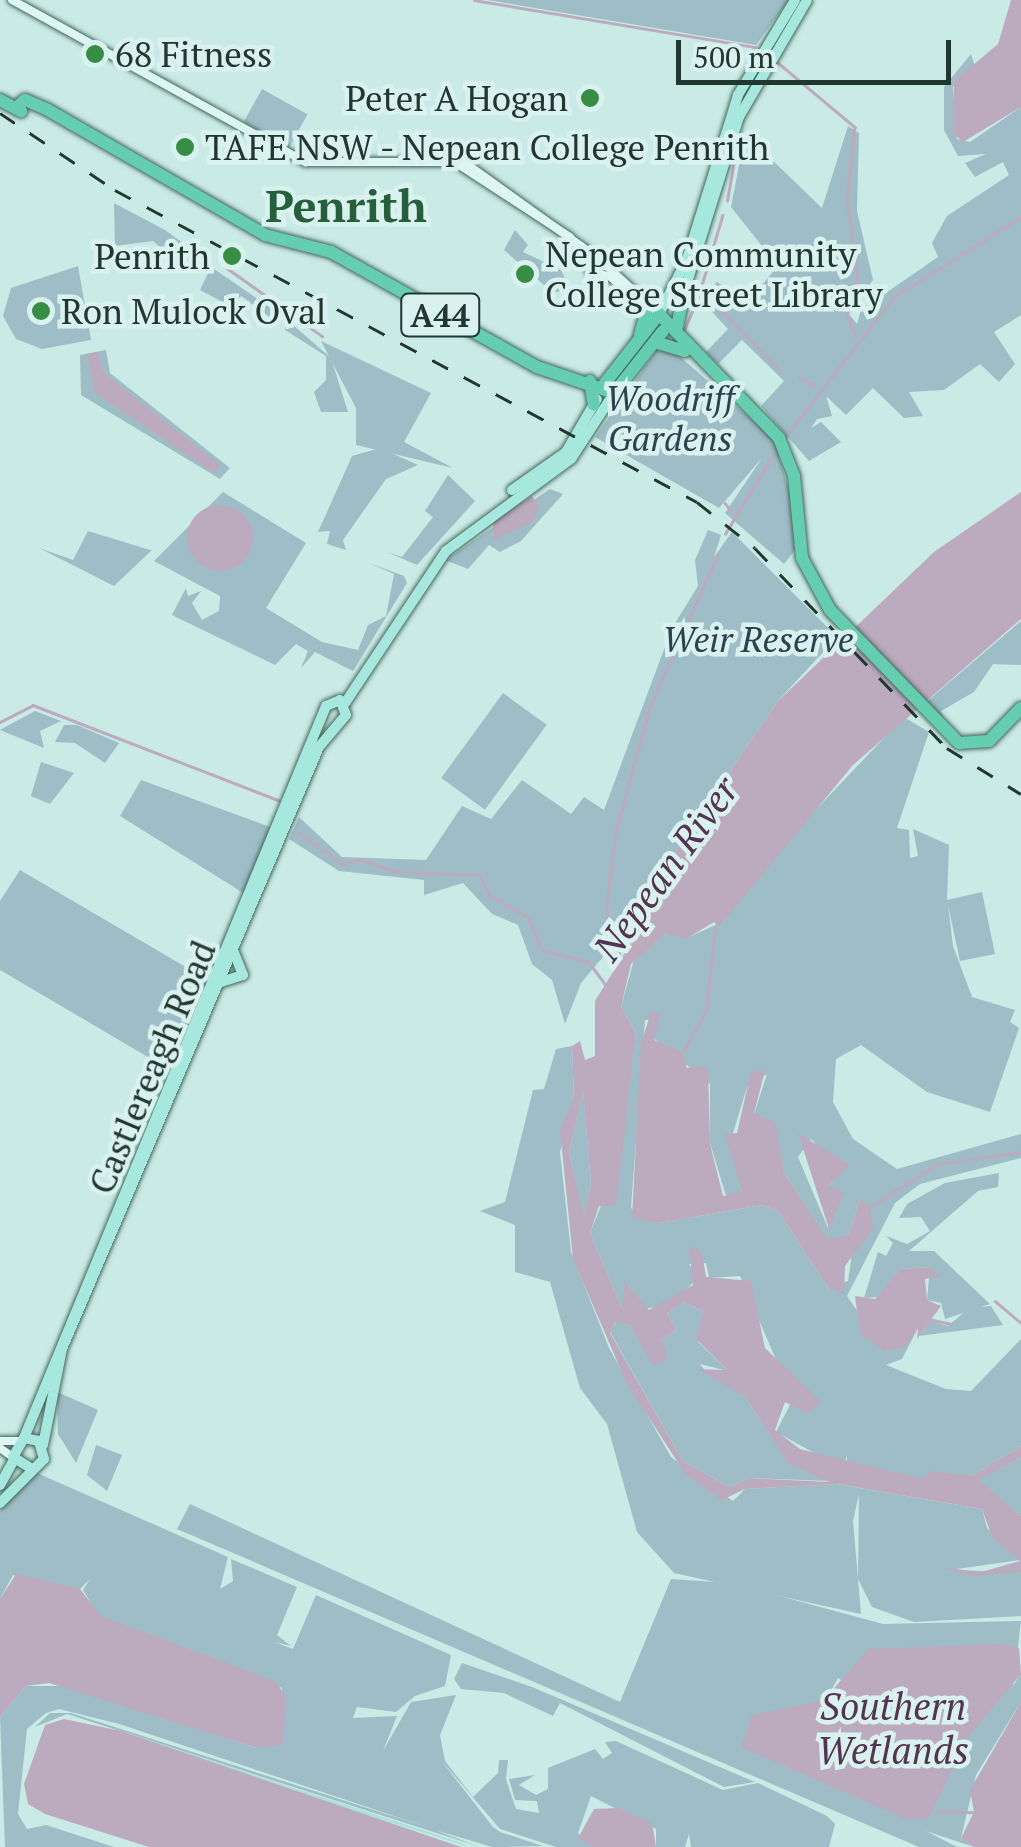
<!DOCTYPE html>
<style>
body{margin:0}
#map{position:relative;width:1021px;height:1847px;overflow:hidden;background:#caeae5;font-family:"PT Serif",serif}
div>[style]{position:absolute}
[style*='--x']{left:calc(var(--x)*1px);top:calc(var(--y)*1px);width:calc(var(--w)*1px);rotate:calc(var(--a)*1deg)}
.green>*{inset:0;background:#9fbdc7;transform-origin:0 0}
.sand>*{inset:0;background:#abe2dc}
.water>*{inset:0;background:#bcaabf}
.round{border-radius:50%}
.stream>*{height:2.5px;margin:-1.25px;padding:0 1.25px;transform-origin:1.25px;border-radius:1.25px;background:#bcaabf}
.roads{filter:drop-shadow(0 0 2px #44675b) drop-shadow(0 0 2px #44675b)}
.secondary>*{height:8px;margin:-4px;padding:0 4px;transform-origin:4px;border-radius:4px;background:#ddf6f2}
.primary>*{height:10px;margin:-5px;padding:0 5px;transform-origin:5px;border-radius:5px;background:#a7e8de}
.highway>*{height:12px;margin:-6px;padding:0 6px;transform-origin:6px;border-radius:6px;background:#66ceb0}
.rail>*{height:2.5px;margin-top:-1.25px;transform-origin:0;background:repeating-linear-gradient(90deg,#223730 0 18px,transparent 0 36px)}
.dots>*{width:28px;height:28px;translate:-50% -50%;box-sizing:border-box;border:5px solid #d9f2ef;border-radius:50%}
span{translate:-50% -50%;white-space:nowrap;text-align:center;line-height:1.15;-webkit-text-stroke:9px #d9f2ef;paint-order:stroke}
.shield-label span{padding:2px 8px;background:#d9f2ef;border:2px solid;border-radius:8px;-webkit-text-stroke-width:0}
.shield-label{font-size:32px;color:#223730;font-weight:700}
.poi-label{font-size:35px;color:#223730}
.left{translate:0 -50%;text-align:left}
.right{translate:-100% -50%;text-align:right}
.park-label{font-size:35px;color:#2b4251;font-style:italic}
.street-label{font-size:35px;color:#223730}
.water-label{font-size:38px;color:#553352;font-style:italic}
.district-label{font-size:45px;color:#265f3b;font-weight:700}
.scale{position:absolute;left:676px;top:40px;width:275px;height:45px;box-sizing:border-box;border:5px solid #223730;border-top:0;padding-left:12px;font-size:30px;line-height:35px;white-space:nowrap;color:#223730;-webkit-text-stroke:8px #d9f2ef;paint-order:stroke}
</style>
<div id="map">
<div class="green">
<i style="clip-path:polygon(487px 0,789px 0,756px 45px)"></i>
<i style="clip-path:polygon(971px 54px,976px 70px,953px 87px,957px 139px,970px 142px,1021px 107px,1021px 315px,994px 332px,1015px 364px,999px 382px,980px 364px,944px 390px,909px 392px,923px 416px,904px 418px,873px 388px,846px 415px,826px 396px,832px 416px,817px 419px,811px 428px,821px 422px,841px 442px,809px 461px,761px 406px,784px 381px,742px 340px,718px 364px,706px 352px,728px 329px,699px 298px,717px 282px,748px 301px,778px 266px,731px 207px,745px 134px,822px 208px,848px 126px,859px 133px,857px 211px,873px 280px,849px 314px,857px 324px,861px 310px,938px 257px,932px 243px,947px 216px,1009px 175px,1003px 162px,975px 177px,965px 163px,986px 154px,958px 156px,944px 130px,944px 87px)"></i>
<i style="left:262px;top:89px;width:52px;height:38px;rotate:29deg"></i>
<i style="clip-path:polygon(114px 203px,165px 230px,202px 257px,185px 269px,153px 241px,115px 246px)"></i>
<i style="clip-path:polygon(515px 230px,528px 245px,523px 252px,561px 270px,571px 291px,552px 292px,504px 250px)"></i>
<i style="clip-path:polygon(78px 266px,91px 340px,42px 349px,16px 339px,3px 316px,11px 288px)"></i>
<i style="clip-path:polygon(211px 267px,281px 315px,279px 324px,241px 296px,232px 307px,200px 290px)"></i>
<i style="clip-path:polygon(285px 318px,331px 358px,348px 412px,321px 412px,314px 392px,326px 380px,326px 356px,285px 330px)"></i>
<i style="clip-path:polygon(321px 341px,431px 393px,404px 442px,453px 468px,356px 445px,356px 408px)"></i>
<i style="clip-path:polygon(106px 350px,110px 373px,230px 468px,220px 479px,81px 395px,80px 355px)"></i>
<i style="clip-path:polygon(657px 350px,677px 354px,773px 438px,790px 493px,795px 550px,784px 564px,725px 513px,762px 458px,719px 508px,595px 437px)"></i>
<i style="clip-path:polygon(380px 448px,418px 465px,386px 479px,343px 540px,346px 550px,327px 544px,330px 531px,318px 532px,352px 456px)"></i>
<i style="clip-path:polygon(448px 475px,475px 501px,417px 565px,387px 552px,402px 557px,433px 517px,425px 511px)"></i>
<i style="clip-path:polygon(550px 489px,563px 494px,521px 541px,500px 552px,489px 545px,468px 569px,445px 560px)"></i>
<i style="clip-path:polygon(223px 492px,306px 543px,266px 608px,322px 642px,358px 650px,368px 625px,386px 616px,394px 574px,369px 563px,404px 576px,407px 583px,353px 671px,315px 652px,301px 668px,308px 651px,296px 644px,275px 665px,172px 615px,186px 588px,188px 596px,201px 591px,192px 603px,202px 620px,219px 611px,220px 596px,154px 561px)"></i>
<i style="clip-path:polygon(708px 530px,721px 535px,714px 557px,732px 532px,837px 637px,778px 701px,637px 907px,627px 941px,617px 940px,581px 983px,565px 1024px,552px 980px,532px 964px,518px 925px,492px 914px,463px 883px,424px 895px,424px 880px,339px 871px,289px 839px,299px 817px,342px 857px,426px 860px,462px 806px,491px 819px,522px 780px,571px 814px,584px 797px,604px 810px,672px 628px,698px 586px,695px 560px)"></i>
<i style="clip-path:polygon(88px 531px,150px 550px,152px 550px,114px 586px,39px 548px,73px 560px)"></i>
<i style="clip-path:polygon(1021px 621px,1021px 665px,993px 664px,974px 692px,941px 711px,944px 719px,925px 703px)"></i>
<i style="left:503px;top:693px;width:54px;height:105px;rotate:36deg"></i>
<i style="clip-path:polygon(35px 711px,61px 721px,40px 731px,44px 748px,0 730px)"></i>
<i style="clip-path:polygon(evenodd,904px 717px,929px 732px,897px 828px,909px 830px,910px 858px,918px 856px,913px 829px,949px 845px,947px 900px,982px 892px,995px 954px,960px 961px,948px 905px,953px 946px,972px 997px,1015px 1010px,1010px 1022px,1019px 1028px,990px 1112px,927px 1092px,861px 1045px,836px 1059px,833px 1102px,853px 1139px,897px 1169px,1021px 1134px,1021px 1158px,920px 1184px,895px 1203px,847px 1296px,885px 1351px,906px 1346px,919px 1326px,902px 1359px,886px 1365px,946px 1389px,971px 1391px,1021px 1339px,1021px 1446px,971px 1476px,926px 1480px,847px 1465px,847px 1455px,844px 1465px,829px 1461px,776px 1432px,793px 1399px,740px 1276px,709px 1278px,706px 1263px,689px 1264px,698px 1278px,671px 1304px,644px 1309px,628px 1285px,622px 1309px,590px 1233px,620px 1158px,636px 1033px,621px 1007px,635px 956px,665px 934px,687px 938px,724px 921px,748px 881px,904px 717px,645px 1020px,658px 1020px,652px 1037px,710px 1084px,710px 1143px,727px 1199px,742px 1191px,730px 1143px,747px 1087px,767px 1074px,754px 1114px,768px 1120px,784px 1173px,828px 1241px,849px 1234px,860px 1199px,848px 1281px,829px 1289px,778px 1211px,762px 1205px,659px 1223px,631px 1208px,645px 1020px,904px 717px,811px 1139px,842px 1172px,828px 1186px,840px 1200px,828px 1228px,798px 1157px,811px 1139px)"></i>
<i style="clip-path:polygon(64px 725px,77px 725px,119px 743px,105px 763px,75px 743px,55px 742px)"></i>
<i style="clip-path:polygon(41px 762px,74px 773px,50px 804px,31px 796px)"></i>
<i style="clip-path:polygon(141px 780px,273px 828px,245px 894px,120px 816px)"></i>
<i style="clip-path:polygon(20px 870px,208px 980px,170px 1070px,0 970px,0 901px)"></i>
<i style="clip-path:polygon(572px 1046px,574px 1097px,560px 1152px,571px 1252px,609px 1348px,671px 1457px,733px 1501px,745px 1489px,836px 1484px,982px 1509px,987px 1528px,1020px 1560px,950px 1570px,1021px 1572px,1021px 1616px,914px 1622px,872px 1607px,858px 1579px,859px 1494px,853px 1521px,861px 1614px,674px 1573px,637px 1532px,607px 1424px,580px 1388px,550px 1282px,515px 1272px,515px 1225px,480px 1211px,505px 1202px,533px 1090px,544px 1089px,556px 1049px)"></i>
<i style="clip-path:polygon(583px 1089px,591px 1184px,584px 1218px,569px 1152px)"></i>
<i style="clip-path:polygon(999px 1173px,998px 1187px,978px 1191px,909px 1251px,934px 1251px,990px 1304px,945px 1319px,941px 1303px,927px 1300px,930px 1267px,900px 1269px,878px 1297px,864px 1298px,878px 1252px,886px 1256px,893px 1243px,886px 1236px,907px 1244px,930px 1231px,921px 1217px,899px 1218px,907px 1204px,945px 1183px)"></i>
<i style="clip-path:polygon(683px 1302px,703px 1311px,698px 1342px,728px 1371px,700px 1364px,706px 1372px,745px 1397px,788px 1462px,830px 1481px,749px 1478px,730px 1487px,683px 1461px,610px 1332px,616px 1321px,630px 1325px,642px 1345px,662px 1340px,677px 1329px,667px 1314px)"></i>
<i style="clip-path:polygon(991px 1306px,1003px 1325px,919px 1336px,930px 1321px,948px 1326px,969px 1308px)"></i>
<i style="clip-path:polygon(57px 1392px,98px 1410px,76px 1463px,58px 1434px)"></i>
<i style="clip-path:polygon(96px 1445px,122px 1455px,107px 1491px,87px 1475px)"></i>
<i style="clip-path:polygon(1021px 1457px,1021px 1516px,978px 1480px)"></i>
<i style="clip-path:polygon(37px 1473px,228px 1557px,220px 1589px,233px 1581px,231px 1559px,297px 1587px,277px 1635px,291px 1646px,274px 1642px,293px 1649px,316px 1595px,451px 1655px,445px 1686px,415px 1696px,396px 1712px,357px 1707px,353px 1718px,397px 1716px,383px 1751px,411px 1702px,456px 1695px,440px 1735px,445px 1761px,473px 1797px,498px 1773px,499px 1760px,508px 1760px,506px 1779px,516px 1809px,539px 1813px,537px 1801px,515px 1800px,509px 1779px,535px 1775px,519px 1785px,536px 1795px,548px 1789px,548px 1768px,595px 1749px,603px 1759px,612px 1753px,605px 1742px,616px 1741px,723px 1790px,758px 1783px,827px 1816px,835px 1824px,829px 1847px,691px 1847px,689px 1834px,685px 1847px,656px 1847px,656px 1829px,591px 1796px,578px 1833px,592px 1847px,556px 1847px,500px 1829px,440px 1759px,493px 1827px,500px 1832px,543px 1846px,492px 1847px,435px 1830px,480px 1847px,67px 1714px,35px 1727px,50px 1713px,71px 1713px,433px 1829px,119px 1724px,59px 1709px,46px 1713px,27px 1729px,18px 1814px,27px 1829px,46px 1825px,114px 1847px,5px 1847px,0 1717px,26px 1686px,63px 1686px,257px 1748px,283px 1741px,282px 1688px,98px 1615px,83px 1590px,90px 1579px,80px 1589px,53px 1590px,13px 1575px,0 1599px,0 1510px)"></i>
<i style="clip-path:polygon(evenodd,190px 1504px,620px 1702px,671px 1579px,731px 1583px,883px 1624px,1021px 1621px,1013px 1686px,1021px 1673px,1021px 1702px,976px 1775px,961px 1838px,974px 1847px,926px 1831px,957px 1847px,919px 1847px,177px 1529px,190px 1504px,838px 1678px,846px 1684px,816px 1779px,788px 1767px,838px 1678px)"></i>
<i style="clip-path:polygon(462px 1663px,532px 1687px,755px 1782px,724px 1787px,560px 1703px,553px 1716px,504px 1693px,461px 1689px,454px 1679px)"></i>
</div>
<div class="sand">
<i style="clip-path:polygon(125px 1732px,459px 1842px,468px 1847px,125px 1738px)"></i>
</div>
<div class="water">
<i style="clip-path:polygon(1011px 0,1021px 0,1021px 107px,963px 142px,954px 134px,954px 81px,998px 44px)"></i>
<i style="clip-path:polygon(98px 352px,103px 372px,220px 465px,214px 473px,95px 393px,87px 354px)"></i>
<i style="clip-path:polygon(evenodd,1021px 492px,1021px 619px,853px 765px,719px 927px,714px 922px,686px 939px,665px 934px,631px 964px,621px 1007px,636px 1033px,616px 1206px,599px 1206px,590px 1233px,622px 1309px,625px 1282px,649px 1310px,693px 1285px,689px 1245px,702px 1252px,706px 1277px,751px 1281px,765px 1348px,821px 1402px,808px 1414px,785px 1402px,775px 1430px,800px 1449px,923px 1479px,930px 1471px,971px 1476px,1021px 1446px,1021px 1457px,979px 1480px,1021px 1516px,1021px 1572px,974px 1576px,939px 1567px,981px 1572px,1020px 1561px,992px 1537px,982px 1509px,837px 1484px,745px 1489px,722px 1500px,686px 1475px,627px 1384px,573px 1259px,560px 1130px,574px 1097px,572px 1046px,580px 1041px,585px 1060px,595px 1056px,595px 1001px,639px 930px,641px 901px,778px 701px,934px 552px,1021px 492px,583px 1091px,591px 1184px,584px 1216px,569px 1152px,583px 1091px,1021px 492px,683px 1302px,703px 1311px,696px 1339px,727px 1370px,697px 1369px,745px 1397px,788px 1463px,829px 1482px,749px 1478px,730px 1487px,683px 1461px,610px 1333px,615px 1322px,630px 1325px,653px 1366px,668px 1359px,662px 1340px,677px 1329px,667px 1314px,683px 1302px)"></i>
<i style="clip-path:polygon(532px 496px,539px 506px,533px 522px,493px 540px,494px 521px)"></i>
<i class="round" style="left:187px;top:505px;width:66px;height:66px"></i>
<i style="clip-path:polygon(651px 1012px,660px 1013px,654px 1040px,682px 1053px,687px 1068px,708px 1066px,710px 1144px,723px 1196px,742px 1191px,725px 1134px,737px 1133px,751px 1071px,765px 1071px,754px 1113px,775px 1123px,784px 1173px,828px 1240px,849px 1234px,860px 1199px,870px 1207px,873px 1229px,845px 1266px,844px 1293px,829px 1289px,778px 1211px,762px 1205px,659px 1223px,632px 1218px,641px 1044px)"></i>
<i style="clip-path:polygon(798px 1133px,850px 1165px,828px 1186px,844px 1192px,829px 1229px)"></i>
<i style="clip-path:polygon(930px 1267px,941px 1276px,925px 1279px,927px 1300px,941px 1306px,917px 1339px,918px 1328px,906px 1347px,885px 1351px,860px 1334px,855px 1296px,875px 1299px,900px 1269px)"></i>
<i style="clip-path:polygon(16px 1574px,80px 1589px,101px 1616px,275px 1681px,286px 1696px,283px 1745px,257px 1748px,49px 1683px,26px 1686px,0 1717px,0 1599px)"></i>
<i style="clip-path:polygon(1001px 1644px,1019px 1648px,1021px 1674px,969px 1736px,928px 1819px,906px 1819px,741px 1747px,752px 1715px,823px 1701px,868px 1649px)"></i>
<i style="clip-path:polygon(1021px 1702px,1021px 1847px,974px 1847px,961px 1838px,974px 1812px,970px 1790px)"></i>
<i style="clip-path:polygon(64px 1719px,121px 1731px,461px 1847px,149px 1847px,45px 1814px,28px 1804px,24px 1784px,45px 1725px)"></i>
<i style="clip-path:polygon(618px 1808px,652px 1823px,656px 1847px,592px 1847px,578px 1838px,594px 1809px)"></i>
</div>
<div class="stream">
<i style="--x:474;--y:0;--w:285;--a:9.5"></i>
<i style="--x:776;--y:61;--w:103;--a:39.9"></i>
<i style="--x:855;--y:127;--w:73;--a:96.3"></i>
<i style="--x:847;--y:200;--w:79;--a:82"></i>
<i style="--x:858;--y:278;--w:32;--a:116"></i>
<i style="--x:844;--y:307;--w:32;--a:68"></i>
<i style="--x:727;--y:201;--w:64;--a:-80.1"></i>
<i style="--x:723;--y:215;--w:77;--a:106.6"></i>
<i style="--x:701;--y:289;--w:112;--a:45.7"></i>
<i style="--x:227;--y:268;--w:117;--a:35.6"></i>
<i style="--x:684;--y:330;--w:43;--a:-67"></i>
<i style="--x:799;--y:377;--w:18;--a:29"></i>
<i style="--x:785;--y:437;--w:177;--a:-52.1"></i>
<i style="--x:894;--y:297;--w:150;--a:-32.2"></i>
<i style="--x:725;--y:503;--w:13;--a:51"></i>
<i style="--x:725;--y:534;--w:102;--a:-58.7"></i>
<i style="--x:0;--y:722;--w:37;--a:-27"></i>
<i style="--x:33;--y:705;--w:263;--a:21.2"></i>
<i style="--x:300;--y:833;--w:54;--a:36"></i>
<i style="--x:344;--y:865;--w:16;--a:-22"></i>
<i style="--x:359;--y:859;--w:36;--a:19"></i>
<i style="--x:393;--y:871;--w:86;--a:2.7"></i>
<i style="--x:479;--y:875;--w:23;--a:61"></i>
<i style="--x:490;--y:895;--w:45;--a:30.5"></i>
<i style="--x:529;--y:918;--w:35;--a:68"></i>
<i style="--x:542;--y:950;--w:49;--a:14.3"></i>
<i style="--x:589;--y:962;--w:27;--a:54"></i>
<i style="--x:621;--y:960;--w:53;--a:-106.4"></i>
<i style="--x:606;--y:909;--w:76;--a:-83.2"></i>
<i style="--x:615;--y:834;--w:133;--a:-74.7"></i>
<i style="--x:650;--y:706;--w:164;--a:-65.9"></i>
<i style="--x:682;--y:1053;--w:48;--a:-60.3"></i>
<i style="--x:706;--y:1011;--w:83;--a:-83.8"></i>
<i style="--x:870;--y:1207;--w:80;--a:-32.7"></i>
<i style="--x:937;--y:1164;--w:85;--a:-8.1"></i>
<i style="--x:995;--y:1301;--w:34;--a:40"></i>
<i style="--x:928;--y:1319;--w:25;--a:12"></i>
<i style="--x:938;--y:1811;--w:36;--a:2"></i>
</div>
<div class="roads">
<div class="secondary">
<i style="--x:12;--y:0;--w:336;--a:28.9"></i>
<i style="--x:306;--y:162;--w:158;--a:0"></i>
<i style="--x:464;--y:162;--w:166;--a:35.7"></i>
<i style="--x:456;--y:163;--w:136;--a:33"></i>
<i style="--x:581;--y:246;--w:27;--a:70"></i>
<i style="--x:590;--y:271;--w:22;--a:16"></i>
<i style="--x:611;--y:277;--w:50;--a:45.8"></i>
<i style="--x:601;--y:261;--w:79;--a:42.4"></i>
<i style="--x:0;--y:1441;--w:18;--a:0"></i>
<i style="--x:0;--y:1448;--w:16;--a:35"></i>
</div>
<div class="primary">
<i style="--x:638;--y:294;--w:29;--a:16"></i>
<i style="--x:680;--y:305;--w:197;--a:-72.6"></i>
<i style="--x:739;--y:117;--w:135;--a:-59.8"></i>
<i style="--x:659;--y:314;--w:62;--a:-63"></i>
<i style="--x:687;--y:259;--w:172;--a:-72.7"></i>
<i style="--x:738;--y:95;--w:111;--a:-59"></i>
<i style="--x:512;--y:490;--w:66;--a:-35.1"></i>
<i style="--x:566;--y:452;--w:61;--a:-59.7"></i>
<i style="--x:345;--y:703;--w:182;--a:-56.4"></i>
<i style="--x:446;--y:551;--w:155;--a:-36.4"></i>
<i style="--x:571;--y:459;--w:79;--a:-56.9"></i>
<i style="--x:221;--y:982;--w:23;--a:-18"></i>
<i style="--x:243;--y:975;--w:24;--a:-112"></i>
<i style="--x:24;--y:1438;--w:792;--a:-67.58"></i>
<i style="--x:326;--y:706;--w:15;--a:-23"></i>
<i style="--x:340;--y:700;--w:16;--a:68"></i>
<i style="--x:346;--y:715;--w:42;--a:130.2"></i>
<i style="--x:319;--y:747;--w:655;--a:113.12"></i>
<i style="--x:62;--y:1349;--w:98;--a:101.2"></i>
<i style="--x:0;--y:1485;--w:29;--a:-61"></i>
<i style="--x:0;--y:1503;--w:62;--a:-45"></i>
<i style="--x:44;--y:1459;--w:19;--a:-106"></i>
<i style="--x:39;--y:1441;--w:15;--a:-169"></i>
<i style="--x:24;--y:1438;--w:22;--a:120"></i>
<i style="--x:13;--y:1457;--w:22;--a:32"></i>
</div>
<div class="highway">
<i style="--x:0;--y:100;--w:24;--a:28"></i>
<i style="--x:18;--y:106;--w:9;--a:-41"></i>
<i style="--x:25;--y:100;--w:25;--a:23"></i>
<i style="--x:48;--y:110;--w:250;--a:29.9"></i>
<i style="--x:265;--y:235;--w:68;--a:14.4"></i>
<i style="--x:331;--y:252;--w:236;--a:29.2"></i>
<i style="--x:537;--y:367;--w:81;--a:18.7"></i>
<i style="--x:614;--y:393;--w:79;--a:-51.7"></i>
<i style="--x:676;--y:331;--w:30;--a:-78"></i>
<i style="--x:640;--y:335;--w:23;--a:-75"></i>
<i style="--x:655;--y:342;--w:31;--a:17"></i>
<i style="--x:590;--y:381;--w:24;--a:81"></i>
<i style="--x:602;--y:387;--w:93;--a:-52"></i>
<i style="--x:659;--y:314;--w:173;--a:45.9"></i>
<i style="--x:779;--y:438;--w:41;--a:68.5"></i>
<i style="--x:794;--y:476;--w:82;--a:84.4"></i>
<i style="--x:802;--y:558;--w:59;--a:61.7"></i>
<i style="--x:830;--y:610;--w:185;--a:45.9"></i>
<i style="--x:959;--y:743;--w:30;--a:-4"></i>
<i style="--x:989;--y:741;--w:46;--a:-45.9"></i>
</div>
</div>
<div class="rail">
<i style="--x:0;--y:113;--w:138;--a:33.8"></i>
<i style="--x:115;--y:190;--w:660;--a:28.19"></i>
<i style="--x:697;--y:502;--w:74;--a:38.4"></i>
<i style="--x:755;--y:548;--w:277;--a:46.2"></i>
<i style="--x:947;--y:748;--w:87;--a:31.9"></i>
</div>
<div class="dots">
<i style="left:95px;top:54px;background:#378d43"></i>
<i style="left:590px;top:98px;background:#378d43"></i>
<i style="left:185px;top:147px;background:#378d43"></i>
<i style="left:232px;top:256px;background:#378d43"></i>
<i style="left:525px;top:274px;background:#378d43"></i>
<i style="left:41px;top:311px;background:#378d43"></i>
</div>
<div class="shield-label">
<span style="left:440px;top:315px">A44</span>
</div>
<div class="poi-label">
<span class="left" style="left:115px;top:54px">68 Fitness</span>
<span class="right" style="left:568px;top:98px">Peter A Hogan</span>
<span class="left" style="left:205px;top:147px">TAFE NSW - Nepean College Penrith</span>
<span class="left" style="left:545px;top:274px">Nepean Community<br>College Street Library</span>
<span class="right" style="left:210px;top:256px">Penrith</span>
<span class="left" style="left:61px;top:311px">Ron Mulock Oval</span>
</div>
<div class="park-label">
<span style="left:670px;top:418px">Woodriff<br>Gardens</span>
<span style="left:758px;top:639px">Weir Reserve</span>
</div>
<div class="street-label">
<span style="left:152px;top:1067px;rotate:-67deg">Castlereagh Road</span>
</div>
<div class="water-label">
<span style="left:666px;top:869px;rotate:-54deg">Nepean River</span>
<span style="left:893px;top:1729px">Southern<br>Wetlands</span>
</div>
<div class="district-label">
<span style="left:346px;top:206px">Penrith</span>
</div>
<div class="scale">500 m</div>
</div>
